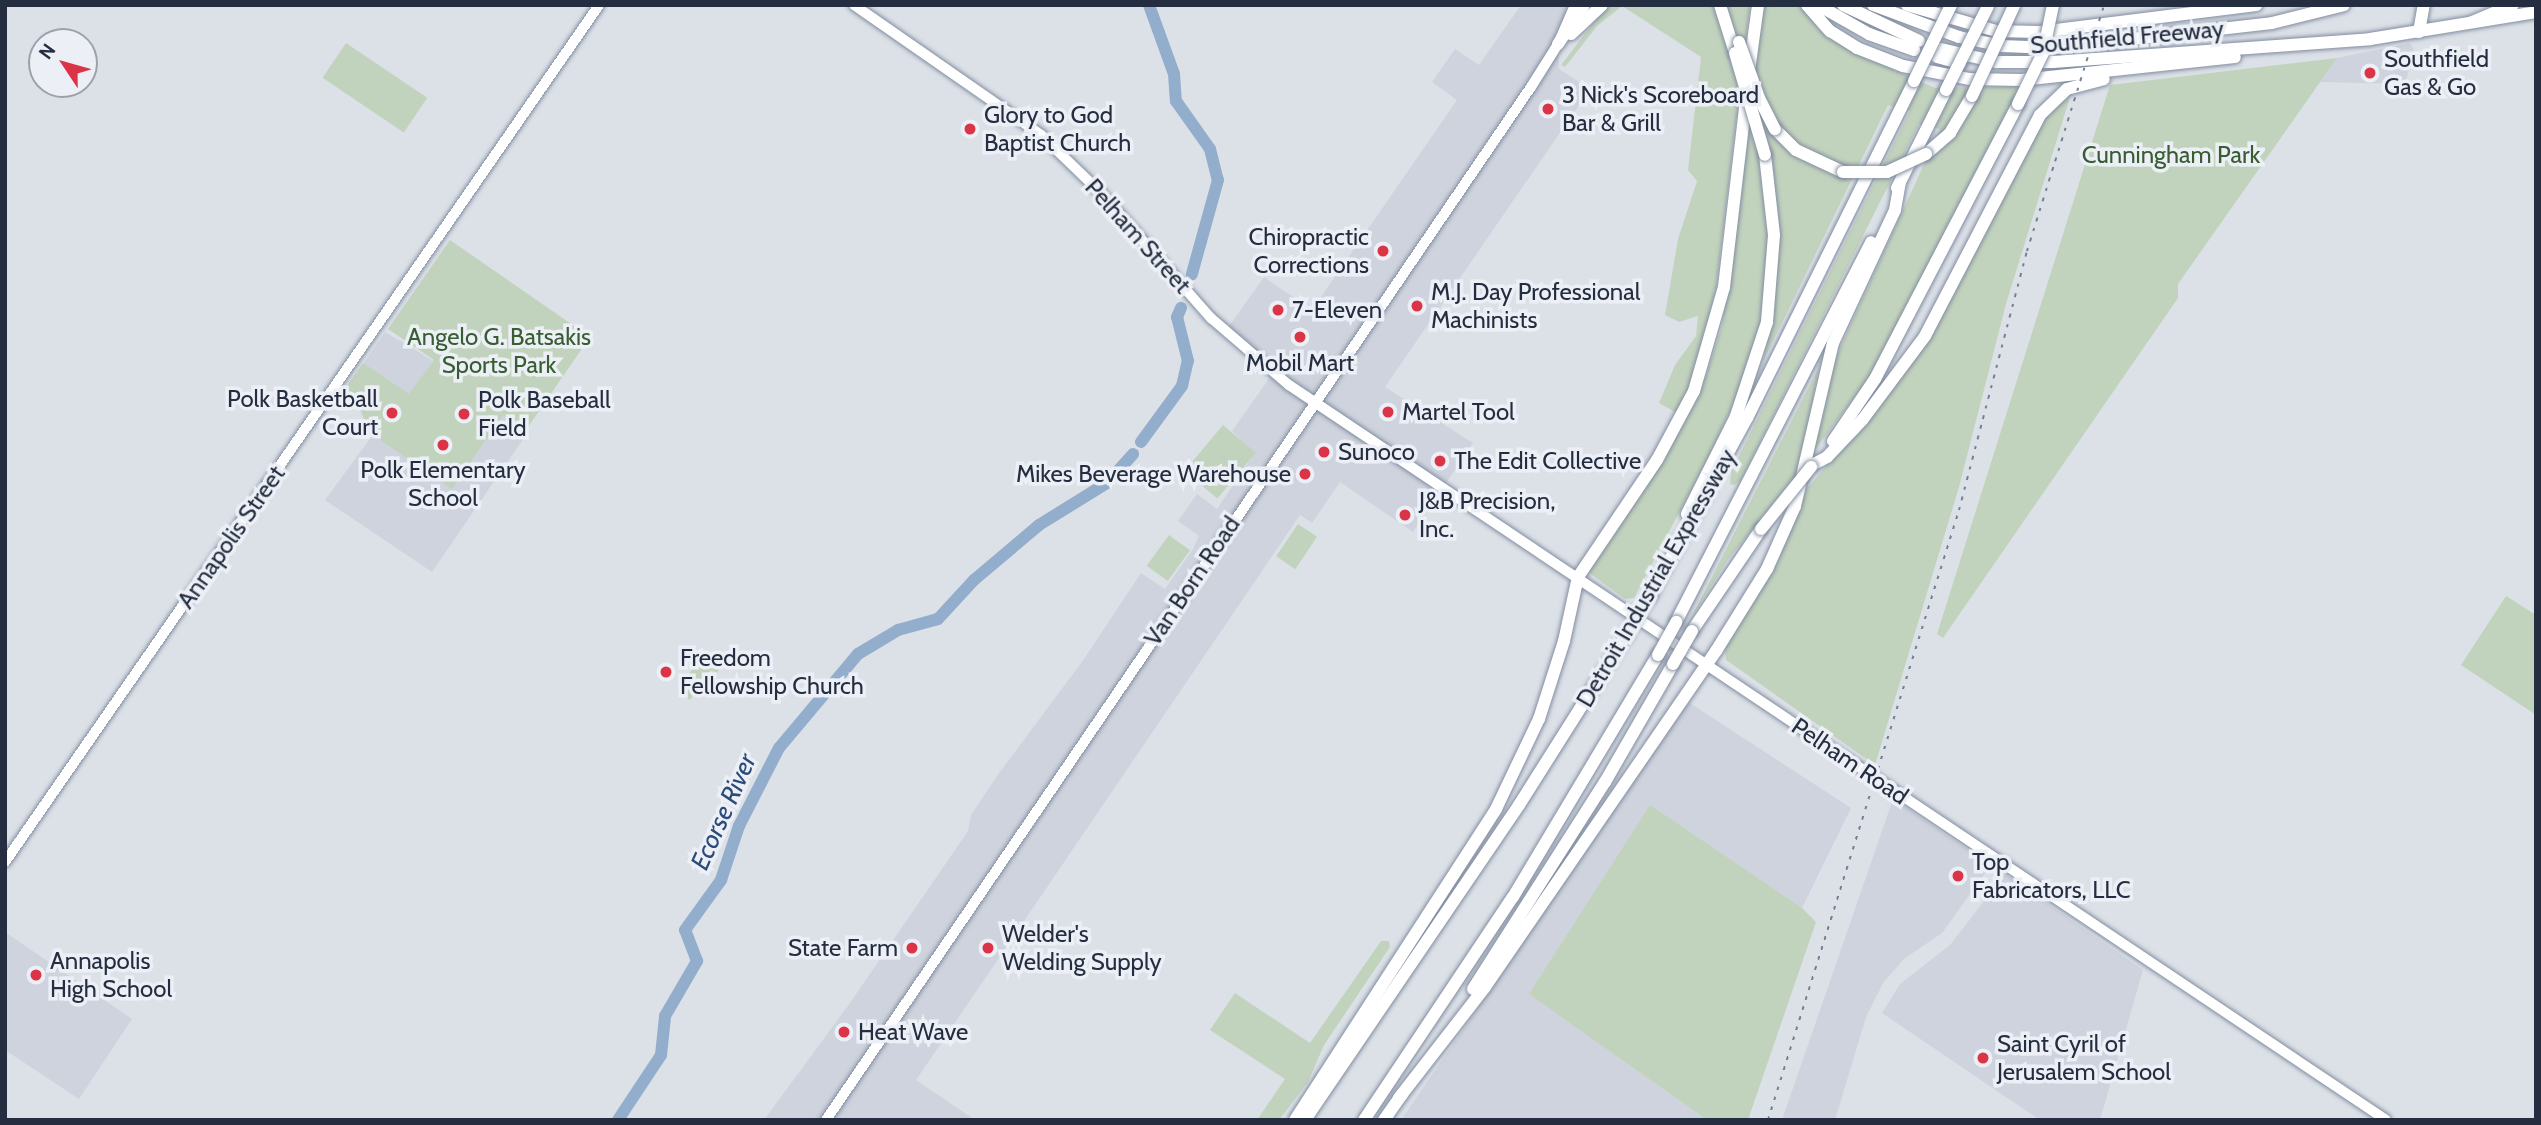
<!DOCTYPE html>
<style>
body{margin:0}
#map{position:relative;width:2541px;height:1125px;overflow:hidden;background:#dce1e8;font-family:Cabin,sans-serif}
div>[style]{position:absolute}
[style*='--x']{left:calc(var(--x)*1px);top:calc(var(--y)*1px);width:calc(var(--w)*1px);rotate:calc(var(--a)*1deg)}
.built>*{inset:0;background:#ced3dd}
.green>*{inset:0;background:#c2d3bd;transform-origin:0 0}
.river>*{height:12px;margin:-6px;padding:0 6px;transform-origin:6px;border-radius:6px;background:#93adcc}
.roads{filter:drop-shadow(0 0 2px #828da0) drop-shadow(0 0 2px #828da0)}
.secondary>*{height:10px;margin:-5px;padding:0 5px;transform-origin:5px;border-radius:5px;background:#fff}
.highway>*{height:12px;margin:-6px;padding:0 6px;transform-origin:6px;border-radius:6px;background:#fff}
.rail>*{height:2px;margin-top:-1px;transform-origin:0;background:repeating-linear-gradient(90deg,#747f93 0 3.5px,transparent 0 10.5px)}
.bridges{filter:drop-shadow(0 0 2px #828da0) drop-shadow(0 0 2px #828da0)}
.highway-bridge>*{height:12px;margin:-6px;padding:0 6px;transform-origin:6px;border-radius:6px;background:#fff}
.dots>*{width:19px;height:19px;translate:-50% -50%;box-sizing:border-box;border:4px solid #ecf0f6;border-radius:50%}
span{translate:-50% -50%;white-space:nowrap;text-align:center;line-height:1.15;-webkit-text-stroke:7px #ecf0f6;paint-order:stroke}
.street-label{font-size:24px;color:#252e40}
.poi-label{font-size:24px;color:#252e40}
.left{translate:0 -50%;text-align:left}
.right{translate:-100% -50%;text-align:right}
.park-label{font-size:24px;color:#375d31}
.water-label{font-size:26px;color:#2b4b78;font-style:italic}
.frame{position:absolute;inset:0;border:7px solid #252e40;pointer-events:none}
.north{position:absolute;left:28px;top:28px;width:70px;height:70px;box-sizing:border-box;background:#ecf0f6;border:2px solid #9ca2ad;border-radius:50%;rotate:306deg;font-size:19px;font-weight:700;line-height:28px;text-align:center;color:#252e40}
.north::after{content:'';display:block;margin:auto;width:24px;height:32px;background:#db3447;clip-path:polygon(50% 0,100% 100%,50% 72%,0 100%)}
</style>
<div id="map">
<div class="built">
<i style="clip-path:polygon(1521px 5px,1572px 5px,1558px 44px,1559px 69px,1590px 89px,1385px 387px,1473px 443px,1413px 532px,1340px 482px,1312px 523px,1300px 515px,916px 1080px,975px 1120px,764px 1120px,850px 1003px,968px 831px,971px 815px,997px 776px,1084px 659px,1141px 573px,1165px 589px,1193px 549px,1199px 536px,1178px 521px,1197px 494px,1217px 509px,1255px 453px,1232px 431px,1273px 373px,1225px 332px,1264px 277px,1312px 310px,1457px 100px,1432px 82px,1455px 49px,1479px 65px)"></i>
<i style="clip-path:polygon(2410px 43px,2414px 50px,2405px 84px,2320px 82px,2337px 58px)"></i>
<i style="clip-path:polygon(385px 332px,434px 361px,528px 432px,432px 572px,325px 500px,372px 436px,359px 409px,341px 397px)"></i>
<i style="clip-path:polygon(1688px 702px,1851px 808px,1802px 908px,1650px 806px,1530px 994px,1707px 1120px,1401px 1120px)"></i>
<i style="clip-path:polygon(1893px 799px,1991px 865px,1942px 933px,1904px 959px,1883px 983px,1866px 1017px,1835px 1120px,1782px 1120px)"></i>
<i style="clip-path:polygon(2005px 874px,2143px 970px,2100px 1120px,2040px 1120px,1882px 1013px,1900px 984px,1950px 945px)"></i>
<i style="clip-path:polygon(5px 932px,132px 1019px,79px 1099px,5px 1050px)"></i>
</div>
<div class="green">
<i style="clip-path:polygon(1607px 5px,1750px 5px,1716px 289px,1697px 369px,1677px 413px,1659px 403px,1675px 365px,1696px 336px,1698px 316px,1679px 322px,1665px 315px,1678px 239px,1697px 181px,1688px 170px,1701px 57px,1622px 6px,1597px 26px,1565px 67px,1561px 65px)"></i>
<i style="clip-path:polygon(1764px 5px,1800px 5px,1819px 30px,1858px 54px,1935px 88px,2020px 86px,1874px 371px,1811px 455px,1831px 368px,1940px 129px,1919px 124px,1741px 480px,1734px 485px,1730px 484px,1731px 472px,1910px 111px,1888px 105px,1763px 362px,1775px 300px,1779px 223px,1770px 150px,1758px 155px,1769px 244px,1759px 334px,1740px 390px,1710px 454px,1634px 598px,1625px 599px,1588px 572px,1655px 472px,1706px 376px,1722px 326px)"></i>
<i style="left:346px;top:43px;width:98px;height:42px;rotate:34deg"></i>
<i style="clip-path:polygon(2337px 58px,2178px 284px,2178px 298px,1943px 638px,1937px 634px,2110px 85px)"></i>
<i style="clip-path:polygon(2071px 94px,2006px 304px,1959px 487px,1875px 765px,1726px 660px,1725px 646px,1778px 561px,1807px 489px,1918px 355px,1955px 292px,2044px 118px)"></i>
<i style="clip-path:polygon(450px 240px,590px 337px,526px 430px,503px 415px,452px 489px,383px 442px,366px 425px,361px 408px,341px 394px,363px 363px,409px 394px,434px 360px,388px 329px)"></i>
<i style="clip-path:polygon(1819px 367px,1801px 469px,1727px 561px,1690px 620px)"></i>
<i style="left:1223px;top:425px;width:43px;height:60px;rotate:40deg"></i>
<i style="left:1298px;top:524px;width:23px;height:39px;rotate:34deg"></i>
<i style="left:1169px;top:535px;width:26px;height:38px;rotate:36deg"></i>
<i style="clip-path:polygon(2506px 596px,2536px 615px,2536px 715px,2461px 665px)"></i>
<i style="clip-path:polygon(701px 655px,720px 668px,717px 673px,711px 670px,690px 700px,678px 691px)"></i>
<i style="clip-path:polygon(1650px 805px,1802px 908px,1816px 922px,1748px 1120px,1707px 1120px,1529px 994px)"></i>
<i style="clip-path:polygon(1381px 941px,1389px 941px,1390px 947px,1324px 1045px,1308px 1082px,1279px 1120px,1257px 1120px,1285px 1079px,1210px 1030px,1235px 993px,1310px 1043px)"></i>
</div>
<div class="river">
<i style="--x:1149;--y:5;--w:73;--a:70.1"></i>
<i style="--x:1174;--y:74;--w:27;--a:86"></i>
<i style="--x:1176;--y:101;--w:59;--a:54.7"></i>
<i style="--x:1210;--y:149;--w:32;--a:76"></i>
<i style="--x:1218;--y:180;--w:98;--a:105.5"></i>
<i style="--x:1141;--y:442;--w:69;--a:-53.8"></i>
<i style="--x:1182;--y:386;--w:26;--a:-77"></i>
<i style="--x:1188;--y:361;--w:45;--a:-104"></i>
<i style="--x:1177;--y:317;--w:10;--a:-66"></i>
<i style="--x:618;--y:1120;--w:78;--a:-56.5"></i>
<i style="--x:661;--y:1055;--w:39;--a:-84"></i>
<i style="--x:665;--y:1016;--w:64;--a:-59.8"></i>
<i style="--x:697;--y:961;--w:33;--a:-111"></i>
<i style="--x:685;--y:930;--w:62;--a:-54.2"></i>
<i style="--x:721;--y:880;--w:57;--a:-71.6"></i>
<i style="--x:739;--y:826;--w:88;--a:-62.9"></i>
<i style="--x:779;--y:748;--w:123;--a:-50"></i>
<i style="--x:858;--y:654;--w:47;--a:-31"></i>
<i style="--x:898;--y:630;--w:41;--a:-15.4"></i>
<i style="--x:938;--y:619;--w:53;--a:-47.3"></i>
<i style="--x:974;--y:580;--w:85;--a:-40.2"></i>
<i style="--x:1039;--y:525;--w:80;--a:-31.7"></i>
<i style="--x:1107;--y:483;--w:39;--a:-48"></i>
</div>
<div class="roads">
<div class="secondary">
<i style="--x:854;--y:5;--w:228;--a:34.8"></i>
<i style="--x:1041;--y:135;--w:83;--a:44"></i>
<i style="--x:1101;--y:193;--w:167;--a:48.7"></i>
<i style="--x:1211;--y:318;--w:103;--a:40.7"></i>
<i style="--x:1289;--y:385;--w:1320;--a:33.82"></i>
<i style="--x:5;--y:862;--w:1043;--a:-55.27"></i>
<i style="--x:826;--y:1120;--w:1251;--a:-55.69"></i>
<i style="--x:1531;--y:87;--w:51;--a:-57.9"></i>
<i style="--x:1558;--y:44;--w:43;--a:-66.4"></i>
</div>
<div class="highway">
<i style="--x:1720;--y:5;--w:50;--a:72.6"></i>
<i style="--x:1807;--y:5;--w:35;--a:49"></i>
<i style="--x:1830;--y:31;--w:32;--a:32"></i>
<i style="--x:1857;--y:48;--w:49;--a:21.4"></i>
<i style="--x:1903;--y:66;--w:67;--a:11.1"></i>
<i style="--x:1969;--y:79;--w:52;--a:1.1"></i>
<i style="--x:2021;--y:80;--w:215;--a:-6.1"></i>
<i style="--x:1818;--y:5;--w:59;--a:29.6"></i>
<i style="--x:1869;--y:34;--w:48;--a:19.6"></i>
<i style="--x:1843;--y:5;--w:84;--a:25.3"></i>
<i style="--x:1873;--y:5;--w:92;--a:20.4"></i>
<i style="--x:1959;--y:37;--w:44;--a:11.8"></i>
<i style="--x:2002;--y:46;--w:51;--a:2.2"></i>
<i style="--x:2053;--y:48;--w:220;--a:-6.5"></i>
<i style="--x:2272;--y:23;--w:74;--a:-14"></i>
<i style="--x:1907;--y:5;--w:93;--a:16.3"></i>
<i style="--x:1996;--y:31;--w:44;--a:1.3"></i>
<i style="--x:2040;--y:32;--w:218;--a:-7.1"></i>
<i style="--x:2472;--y:22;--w:44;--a:-22.5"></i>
<i style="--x:2419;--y:32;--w:27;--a:-80"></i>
<i style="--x:1571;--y:34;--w:42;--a:-43.1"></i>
<i style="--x:1558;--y:44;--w:47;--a:-56.3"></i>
<i style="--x:1941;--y:49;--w:57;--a:13.3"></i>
<i style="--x:1996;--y:62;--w:57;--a:0"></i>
<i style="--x:2053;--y:62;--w:318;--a:-4.1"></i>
<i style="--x:2370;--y:39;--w:168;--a:-9.2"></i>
<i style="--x:1937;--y:57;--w:24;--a:15"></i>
<i style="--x:1749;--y:71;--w:67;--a:-82.2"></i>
<i style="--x:1775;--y:129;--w:30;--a:45"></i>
<i style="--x:1796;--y:150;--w:52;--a:25.1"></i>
<i style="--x:1926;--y:154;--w:32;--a:-41"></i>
<i style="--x:1950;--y:133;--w:43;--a:-59.3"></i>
<i style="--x:1897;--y:188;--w:110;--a:-63.4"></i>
<i style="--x:1833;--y:441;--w:75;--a:-55.9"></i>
<i style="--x:1875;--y:379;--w:310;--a:-62.5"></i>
<i style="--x:1814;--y:464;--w:15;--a:-28"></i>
<i style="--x:1827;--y:457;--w:52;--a:-46.5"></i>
<i style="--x:1863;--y:419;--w:104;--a:-53.2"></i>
<i style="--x:1925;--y:336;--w:249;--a:-62.5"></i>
<i style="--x:2040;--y:115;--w:37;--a:-44"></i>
<i style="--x:2067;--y:89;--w:38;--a:-15"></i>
<i style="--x:1687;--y:514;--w:110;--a:-63.4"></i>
<i style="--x:1736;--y:416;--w:99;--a:-71.7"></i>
<i style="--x:1767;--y:322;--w:87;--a:-85.4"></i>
<i style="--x:1774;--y:235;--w:81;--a:-96.4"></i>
<i style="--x:1650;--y:596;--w:203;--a:-61.4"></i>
<i style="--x:1747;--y:418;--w:376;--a:-63.6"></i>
<i style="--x:1676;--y:622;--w:427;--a:-62.8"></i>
<i style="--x:1692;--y:631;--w:123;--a:-55.9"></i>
<i style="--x:1473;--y:989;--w:246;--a:-57.5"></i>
<i style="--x:1605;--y:782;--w:136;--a:-60"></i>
<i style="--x:1399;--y:1098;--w:140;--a:-52.2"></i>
<i style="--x:1485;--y:987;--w:408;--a:-55.5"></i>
<i style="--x:1716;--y:651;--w:97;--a:-58.1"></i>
<i style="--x:1767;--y:569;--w:69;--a:-66"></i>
<i style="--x:1795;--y:506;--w:167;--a:-76.9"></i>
<i style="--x:1833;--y:343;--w:147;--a:-65"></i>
<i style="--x:1895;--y:210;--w:27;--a:-80"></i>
<i style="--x:1295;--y:1120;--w:370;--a:-57.1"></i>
<i style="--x:1496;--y:809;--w:100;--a:-64.5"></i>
<i style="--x:1539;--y:719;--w:82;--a:-72.2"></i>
<i style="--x:1564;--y:641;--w:66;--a:-77.7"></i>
<i style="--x:1578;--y:577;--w:141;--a:-56"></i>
<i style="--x:1657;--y:460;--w:78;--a:-61.8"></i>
<i style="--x:1694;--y:391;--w:108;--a:-73.9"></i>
<i style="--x:1724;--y:287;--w:196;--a:-83.3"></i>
<i style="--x:1305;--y:1120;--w:381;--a:-55.8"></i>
<i style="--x:1519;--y:805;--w:202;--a:-57.7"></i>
<i style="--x:1364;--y:1120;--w:268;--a:-56.3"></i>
<i style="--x:1513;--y:897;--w:282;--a:-59.1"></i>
<i style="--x:1384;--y:1120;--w:32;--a:-55"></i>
</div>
</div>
<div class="rail">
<i style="--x:1768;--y:1120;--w:639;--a:-72.61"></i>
<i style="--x:1959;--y:510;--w:268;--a:-75.3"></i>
<i style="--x:2027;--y:251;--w:258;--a:-72.6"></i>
</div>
<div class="bridges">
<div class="highway-bridge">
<i style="--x:1739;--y:42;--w:59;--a:70.3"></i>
<i style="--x:1759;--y:98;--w:35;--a:63"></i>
<i style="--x:1735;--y:53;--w:106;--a:73.6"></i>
<i style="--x:1914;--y:81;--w:85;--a:-64"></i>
<i style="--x:1946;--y:90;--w:94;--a:-63.4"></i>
<i style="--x:1972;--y:96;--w:99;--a:-65"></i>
<i style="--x:2018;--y:104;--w:57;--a:-63.9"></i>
<i style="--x:2043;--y:53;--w:49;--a:-78.2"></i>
<i style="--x:1843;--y:172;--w:44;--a:0"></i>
<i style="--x:1887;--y:172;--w:43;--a:-24.8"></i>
<i style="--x:1761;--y:529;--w:80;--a:-51.1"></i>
<i style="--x:1627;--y:634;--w:44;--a:-58.8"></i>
<i style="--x:1658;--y:655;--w:38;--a:-61"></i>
<i style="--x:1673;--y:664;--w:38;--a:-60"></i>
</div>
</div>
<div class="dots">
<i style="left:2370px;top:73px;background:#db3447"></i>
<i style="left:1548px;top:109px;background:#db3447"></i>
<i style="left:970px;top:129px;background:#db3447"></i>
<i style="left:1383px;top:251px;background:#db3447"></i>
<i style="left:1417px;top:306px;background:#db3447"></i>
<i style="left:1278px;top:310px;background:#db3447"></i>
<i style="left:1300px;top:337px;background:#db3447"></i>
<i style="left:1388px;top:412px;background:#db3447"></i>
<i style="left:392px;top:413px;background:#db3447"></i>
<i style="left:464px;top:414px;background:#db3447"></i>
<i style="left:443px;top:445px;background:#db3447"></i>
<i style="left:1324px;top:452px;background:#db3447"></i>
<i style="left:1440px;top:461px;background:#db3447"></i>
<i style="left:1305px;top:474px;background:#db3447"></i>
<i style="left:1405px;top:515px;background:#db3447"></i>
<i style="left:666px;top:672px;background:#db3447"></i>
<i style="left:1958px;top:876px;background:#db3447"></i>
<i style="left:912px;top:948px;background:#db3447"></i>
<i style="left:988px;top:948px;background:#db3447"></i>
<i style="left:36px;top:975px;background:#db3447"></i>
<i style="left:844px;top:1032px;background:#db3447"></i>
<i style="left:1983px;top:1058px;background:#db3447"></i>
</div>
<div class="street-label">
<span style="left:2127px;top:37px;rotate:-5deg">Southfield Freeway</span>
<span style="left:1138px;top:236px;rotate:48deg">Pelham Street</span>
<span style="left:231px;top:537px;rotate:-55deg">Annapolis Street</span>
<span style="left:1656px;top:578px;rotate:-60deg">Detroit Industrial Expressway</span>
<span style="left:1192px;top:581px;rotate:-56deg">Van Born Road</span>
<span style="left:1850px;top:761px;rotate:34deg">Pelham Road</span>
</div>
<div class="poi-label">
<span class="left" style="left:2384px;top:73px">Southfield<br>Gas &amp; Go</span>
<span class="left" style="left:1562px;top:109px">3 Nick's Scoreboard<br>Bar &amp; Grill</span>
<span class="left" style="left:984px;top:129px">Glory to God<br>Baptist Church</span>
<span class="right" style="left:1369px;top:251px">Chiropractic<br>Corrections</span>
<span class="left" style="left:1431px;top:306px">M.J. Day Professional<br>Machinists</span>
<span class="left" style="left:1292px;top:310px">7-Eleven</span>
<span style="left:1300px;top:363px">Mobil Mart</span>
<span class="right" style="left:378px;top:413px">Polk Basketball<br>Court</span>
<span class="left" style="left:478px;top:414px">Polk Baseball<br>Field</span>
<span class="left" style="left:1402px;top:412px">Martel Tool</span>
<span class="left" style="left:1338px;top:452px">Sunoco</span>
<span class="left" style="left:1454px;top:461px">The Edit Collective</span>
<span style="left:443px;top:484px">Polk Elementary<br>School</span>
<span class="right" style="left:1291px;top:474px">Mikes Beverage Warehouse</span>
<span class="left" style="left:1419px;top:515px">J&amp;B Precision,<br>Inc.</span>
<span class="left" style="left:680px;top:672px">Freedom<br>Fellowship Church</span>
<span class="left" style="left:1972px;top:876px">Top<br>Fabricators, LLC</span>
<span class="left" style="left:1002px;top:948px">Welder's<br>Welding Supply</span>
<span class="right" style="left:898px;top:948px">State Farm</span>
<span class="left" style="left:50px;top:975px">Annapolis<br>High School</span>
<span class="left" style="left:858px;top:1032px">Heat Wave</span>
<span class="left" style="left:1997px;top:1058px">Saint Cyril of<br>Jerusalem School</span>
</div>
<div class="park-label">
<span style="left:2171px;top:155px">Cunningham Park</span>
<span style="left:499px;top:351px">Angelo G. Batsakis<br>Sports Park</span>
</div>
<div class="water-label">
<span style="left:724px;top:812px;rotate:-66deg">Ecorse River</span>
</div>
<div class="frame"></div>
<div class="north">N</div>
</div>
